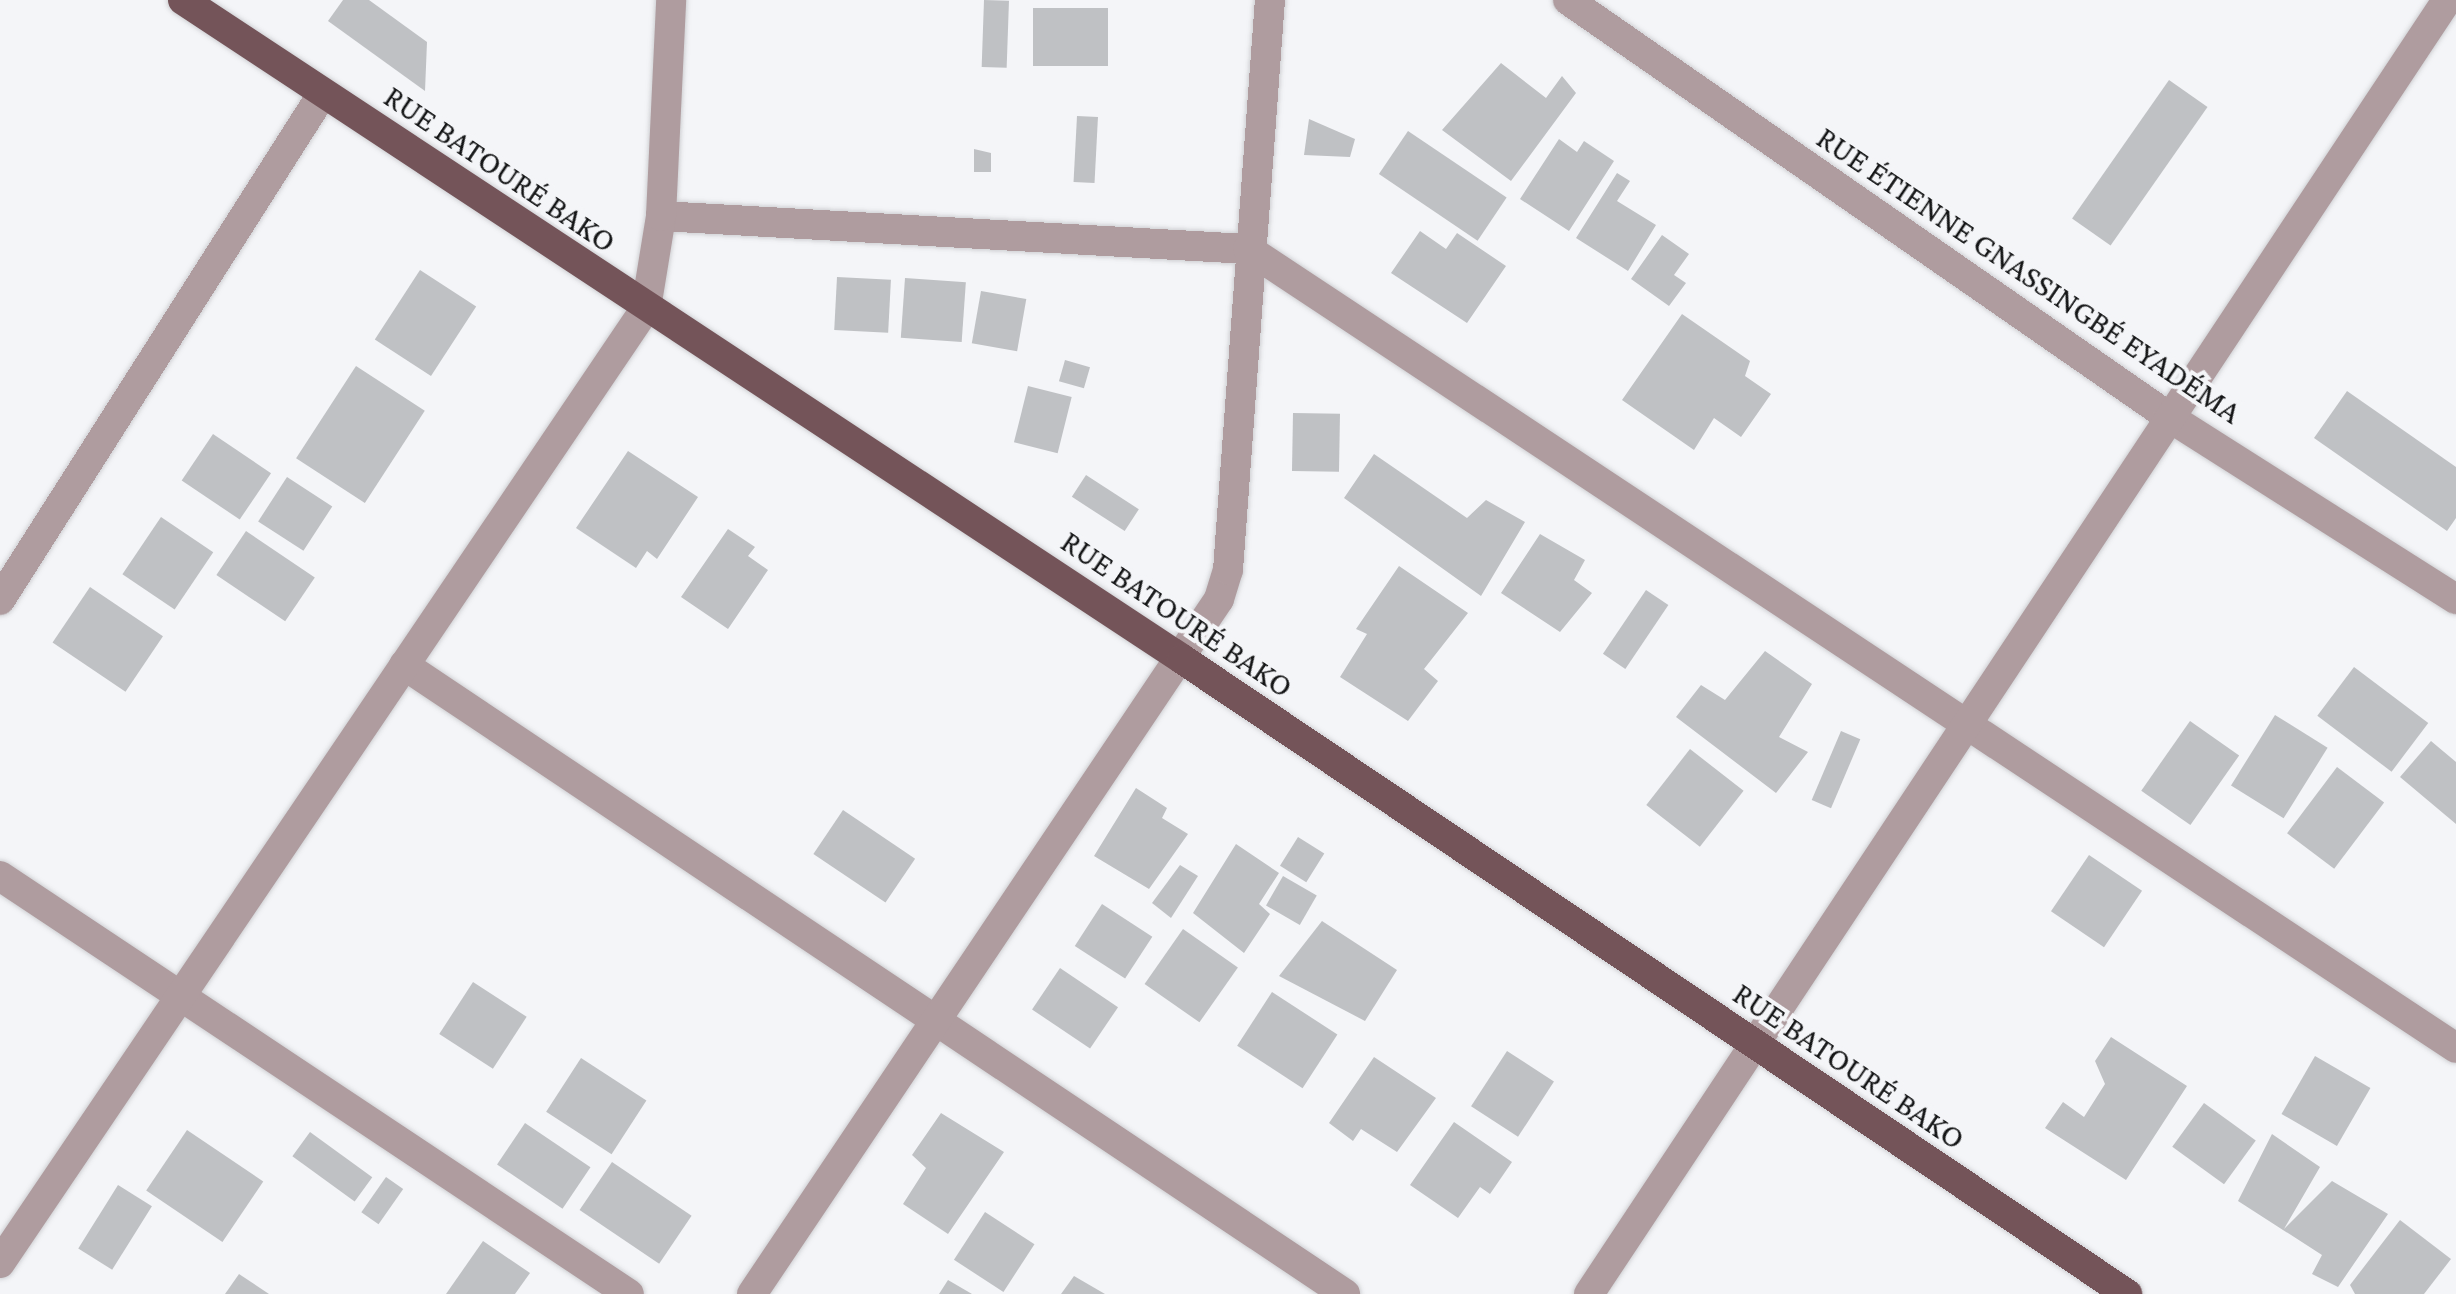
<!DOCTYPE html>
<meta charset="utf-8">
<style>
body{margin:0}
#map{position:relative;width:2456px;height:1294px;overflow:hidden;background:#f4f5f8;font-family:"Crimson Pro",serif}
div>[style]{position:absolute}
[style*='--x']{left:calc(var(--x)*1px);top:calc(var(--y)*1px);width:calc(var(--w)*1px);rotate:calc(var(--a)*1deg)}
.building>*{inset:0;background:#bfc1c4;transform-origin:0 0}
.roads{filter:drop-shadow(0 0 2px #d0d1d4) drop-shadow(0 0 2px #d0d1d4)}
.minor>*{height:30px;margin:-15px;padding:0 15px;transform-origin:15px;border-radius:15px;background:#af9c9f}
.major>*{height:30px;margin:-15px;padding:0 15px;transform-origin:15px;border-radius:15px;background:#745459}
span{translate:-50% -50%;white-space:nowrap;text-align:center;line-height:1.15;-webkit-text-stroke:8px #f4f5f8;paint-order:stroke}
.street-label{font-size:32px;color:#141516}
</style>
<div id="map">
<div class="building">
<i style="clip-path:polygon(343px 0,369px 0,427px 42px,425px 91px,328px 21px)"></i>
<i style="left:984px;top:0;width:25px;height:67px;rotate:2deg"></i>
<i style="left:1033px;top:8px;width:75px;height:58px"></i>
<i style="clip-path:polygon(1501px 63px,1546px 98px,1562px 76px,1576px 93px,1511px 181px,1442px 130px)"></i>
<i style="left:2169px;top:80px;width:47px;height:169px;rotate:35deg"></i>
<i style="left:1077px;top:116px;width:21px;height:66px;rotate:3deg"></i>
<i style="clip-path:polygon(1309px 119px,1355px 139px,1350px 157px,1304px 155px)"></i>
<i style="left:1408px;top:131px;width:119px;height:52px;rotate:34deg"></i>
<i style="clip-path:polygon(1559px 139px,1577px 152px,1584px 141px,1614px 161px,1569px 231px,1520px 199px)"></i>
<i style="clip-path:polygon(974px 149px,991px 153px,991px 172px,974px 172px)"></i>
<i style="clip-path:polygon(1617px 173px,1630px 181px,1617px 201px,1656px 225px,1628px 271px,1576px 238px)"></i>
<i style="clip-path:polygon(1420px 231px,1446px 249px,1457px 233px,1506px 266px,1467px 323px,1391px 273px)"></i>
<i style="clip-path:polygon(1662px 235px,1689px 254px,1674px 275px,1686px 283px,1669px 306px,1631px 279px)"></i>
<i style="left:420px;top:270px;width:67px;height:83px;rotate:33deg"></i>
<i style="left:837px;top:277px;width:54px;height:53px;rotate:3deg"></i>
<i style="left:905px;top:278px;width:61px;height:60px;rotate:4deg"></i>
<i style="left:981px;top:291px;width:46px;height:53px;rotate:10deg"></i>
<i style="clip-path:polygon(1682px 314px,1750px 361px,1745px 376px,1771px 394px,1741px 437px,1714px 418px,1694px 450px,1622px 400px)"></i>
<i style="left:1065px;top:360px;width:26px;height:22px;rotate:16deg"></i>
<i style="left:356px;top:366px;width:82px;height:110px;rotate:33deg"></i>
<i style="left:1028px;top:386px;width:45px;height:58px;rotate:14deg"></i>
<i style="clip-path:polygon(2347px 391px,2456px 467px,2456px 518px,2447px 531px,2314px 438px)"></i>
<i style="left:1293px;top:413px;width:47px;height:58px;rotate:1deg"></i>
<i style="left:213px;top:434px;width:70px;height:56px;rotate:34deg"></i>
<i style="clip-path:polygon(628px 451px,698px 497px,657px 559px,647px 551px,636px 568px,576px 528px)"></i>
<i style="clip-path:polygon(1374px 454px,1467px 518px,1486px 500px,1525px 522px,1481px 596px,1344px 498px)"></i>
<i style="left:1086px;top:475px;width:63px;height:26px;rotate:33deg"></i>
<i style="left:287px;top:477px;width:54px;height:53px;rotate:33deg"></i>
<i style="left:161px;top:517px;width:63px;height:69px;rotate:34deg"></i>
<i style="clip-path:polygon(728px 529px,755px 547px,748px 556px,768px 570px,728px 629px,681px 597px)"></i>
<i style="left:246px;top:531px;width:83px;height:53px;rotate:34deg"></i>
<i style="clip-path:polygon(1540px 534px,1585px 560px,1574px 580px,1592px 593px,1560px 632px,1501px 593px)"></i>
<i style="clip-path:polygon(1399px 566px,1468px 613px,1424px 669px,1438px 681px,1408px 721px,1340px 677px,1367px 634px,1356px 629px)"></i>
<i style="left:90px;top:587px;width:88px;height:67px;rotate:34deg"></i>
<i style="left:1646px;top:590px;width:27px;height:77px;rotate:34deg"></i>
<i style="clip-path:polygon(1765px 651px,1812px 684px,1779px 737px,1808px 752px,1776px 793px,1676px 717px,1701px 685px,1725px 700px)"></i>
<i style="left:2354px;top:667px;width:93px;height:61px;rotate:37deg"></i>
<i style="left:2275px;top:715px;width:62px;height:83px;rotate:32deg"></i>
<i style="left:2190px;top:721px;width:60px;height:85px;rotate:35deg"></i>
<i style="left:1841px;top:731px;width:21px;height:75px;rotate:23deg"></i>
<i style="clip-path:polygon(2431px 741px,2456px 762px,2456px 824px,2400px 777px)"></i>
<i style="left:1690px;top:749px;width:68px;height:71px;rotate:38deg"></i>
<i style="left:2337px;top:767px;width:59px;height:83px;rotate:37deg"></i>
<i style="clip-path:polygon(1136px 788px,1167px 808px,1162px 818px,1188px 834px,1149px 889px,1094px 856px)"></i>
<i style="left:843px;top:810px;width:87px;height:53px;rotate:34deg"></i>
<i style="left:1298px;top:837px;width:31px;height:34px;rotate:32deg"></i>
<i style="clip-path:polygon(1236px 844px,1279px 873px,1259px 904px,1270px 914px,1244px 953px,1193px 913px)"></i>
<i style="left:2089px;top:855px;width:64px;height:68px;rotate:34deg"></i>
<i style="clip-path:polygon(1180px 865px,1198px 876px,1171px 918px,1152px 903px)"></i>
<i style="left:1283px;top:876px;width:39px;height:34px;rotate:30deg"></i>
<i style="left:1102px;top:904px;width:60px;height:50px;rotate:33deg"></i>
<i style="clip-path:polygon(1322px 921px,1397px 970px,1365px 1021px,1279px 976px)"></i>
<i style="left:1183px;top:929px;width:67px;height:67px;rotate:35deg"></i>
<i style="left:1060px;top:968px;width:70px;height:50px;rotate:34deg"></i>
<i style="left:473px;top:982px;width:64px;height:62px;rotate:33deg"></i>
<i style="left:1272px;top:992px;width:78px;height:64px;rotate:33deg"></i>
<i style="clip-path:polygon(2111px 1037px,2187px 1086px,2126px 1180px,2045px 1128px,2063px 1102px,2084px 1117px,2105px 1084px,2095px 1061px)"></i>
<i style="left:1507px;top:1051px;width:56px;height:66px;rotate:33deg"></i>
<i style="left:2315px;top:1056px;width:64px;height:67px;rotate:30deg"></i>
<i style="clip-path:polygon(1374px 1057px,1436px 1098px,1397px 1152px,1361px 1129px,1353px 1141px,1329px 1123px)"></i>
<i style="left:581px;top:1058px;width:78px;height:64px;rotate:33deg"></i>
<i style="left:2204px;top:1103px;width:64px;height:54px;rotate:36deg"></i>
<i style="clip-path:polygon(941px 1113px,1004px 1152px,948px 1234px,903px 1204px,926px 1168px,912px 1155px)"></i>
<i style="clip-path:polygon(1454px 1122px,1512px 1162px,1490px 1194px,1480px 1187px,1458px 1218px,1410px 1185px)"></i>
<i style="left:525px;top:1123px;width:79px;height:50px;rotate:34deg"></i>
<i style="left:187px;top:1130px;width:92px;height:73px;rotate:34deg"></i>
<i style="left:310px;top:1132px;width:77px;height:30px;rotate:36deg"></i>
<i style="clip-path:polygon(2272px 1134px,2320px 1167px,2284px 1229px,2332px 1181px,2388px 1214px,2338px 1287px,2312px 1274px,2322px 1255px,2238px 1201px)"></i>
<i style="left:612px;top:1162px;width:96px;height:58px;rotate:34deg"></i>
<i style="left:386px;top:1177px;width:21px;height:43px;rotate:35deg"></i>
<i style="left:118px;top:1185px;width:40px;height:75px;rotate:32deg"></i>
<i style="left:985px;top:1212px;width:59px;height:57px;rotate:33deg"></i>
<i style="clip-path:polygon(2400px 1220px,2451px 1259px,2424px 1294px,2355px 1294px,2350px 1285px)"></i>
<i style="clip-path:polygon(483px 1241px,530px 1273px,515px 1294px,446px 1294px)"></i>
<i style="clip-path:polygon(239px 1274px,269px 1294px,225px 1294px)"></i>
<i style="clip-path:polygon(1074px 1276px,1105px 1294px,1061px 1294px)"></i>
<i style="clip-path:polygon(948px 1280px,972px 1294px,939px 1294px)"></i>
</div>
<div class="roads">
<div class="minor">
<i style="--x:1568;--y:0;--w:731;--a:34.75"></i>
<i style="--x:2169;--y:417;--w:340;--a:32.4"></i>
<i style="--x:661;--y:216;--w:588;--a:3.22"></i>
<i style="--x:1248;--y:249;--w:1448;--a:33.48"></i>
<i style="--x:0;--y:600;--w:601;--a:-57.5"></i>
<i style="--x:404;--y:665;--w:1132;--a:33.76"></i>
<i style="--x:0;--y:876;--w:755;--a:33.61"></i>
<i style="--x:0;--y:1263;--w:1153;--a:-55.92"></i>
<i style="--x:646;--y:308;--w:93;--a:-80.7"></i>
<i style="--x:661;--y:216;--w:216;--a:-87.3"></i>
<i style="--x:752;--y:1294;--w:837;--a:-56.1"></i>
<i style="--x:1219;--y:599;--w:30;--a:-73"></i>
<i style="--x:1228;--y:570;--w:572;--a:-85.79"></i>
<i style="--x:1589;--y:1294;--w:1553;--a:-56.45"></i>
</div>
<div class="major">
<i style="--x:183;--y:0;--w:1197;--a:33.41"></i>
<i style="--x:1182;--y:659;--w:1139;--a:33.9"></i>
</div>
</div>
<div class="street-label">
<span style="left:500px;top:169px;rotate:34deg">RUE BATOURÉ BAKO</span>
<span style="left:2029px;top:275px;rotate:34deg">RUE ÉTIENNE GNASSINGBÉ EYADÉMA</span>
<span style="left:1177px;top:614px;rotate:34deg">RUE BATOURÉ BAKO</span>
<span style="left:1849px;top:1066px;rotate:34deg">RUE BATOURÉ BAKO</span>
</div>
</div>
